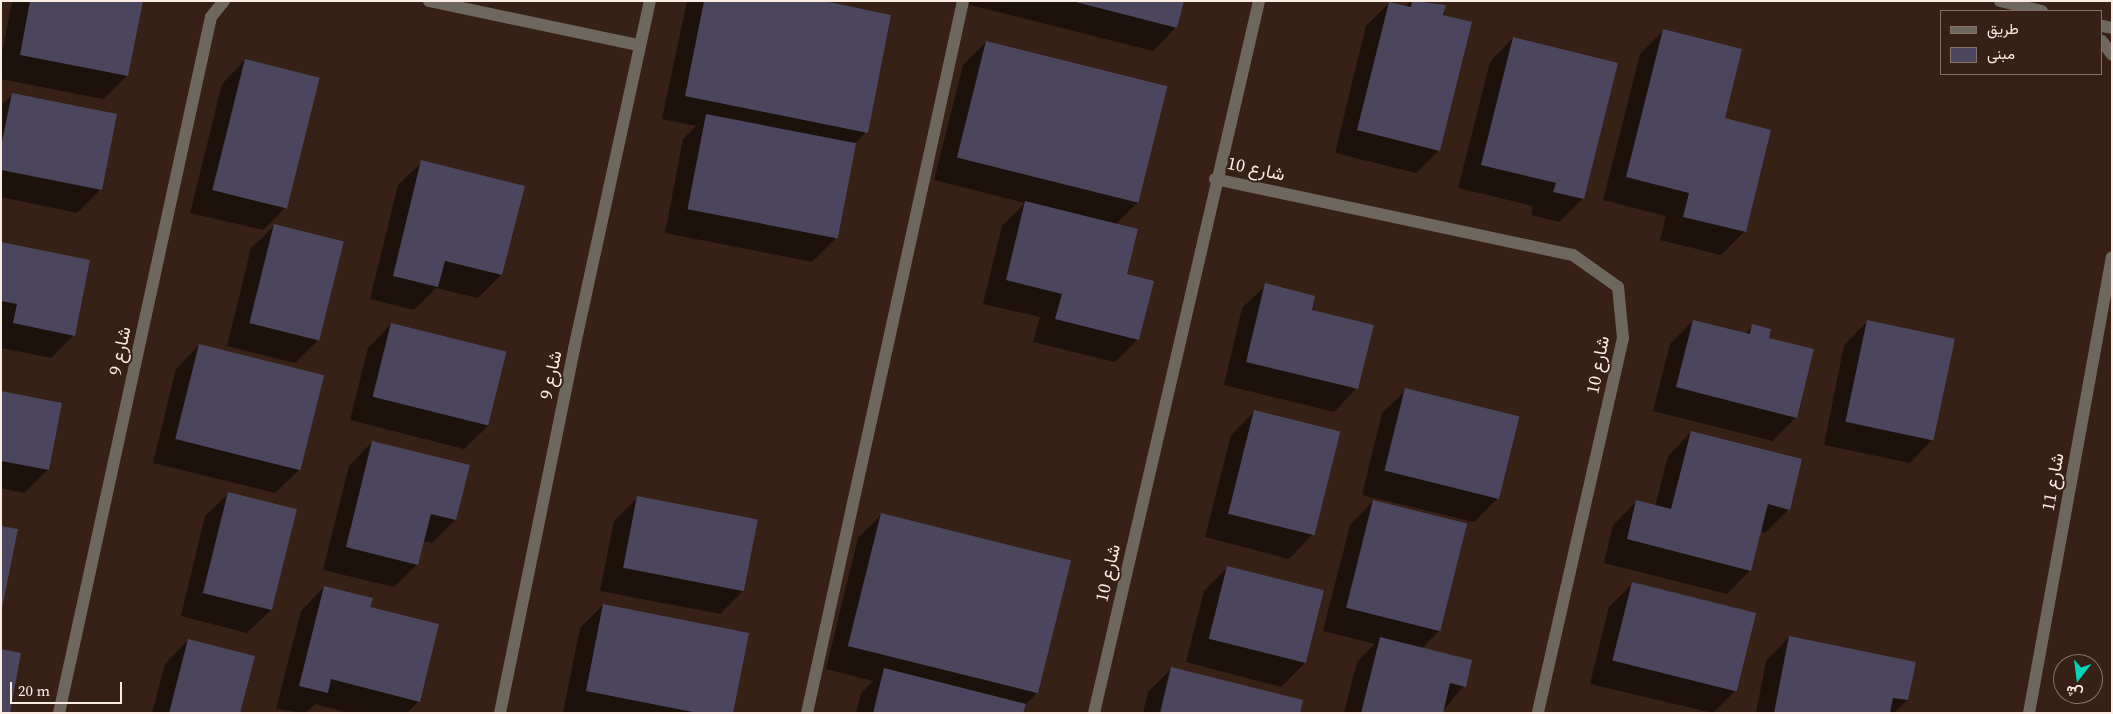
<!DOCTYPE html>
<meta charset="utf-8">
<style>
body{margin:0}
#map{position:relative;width:2113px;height:714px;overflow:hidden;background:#372016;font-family:"Source Serif 4",Vazirmatn,serif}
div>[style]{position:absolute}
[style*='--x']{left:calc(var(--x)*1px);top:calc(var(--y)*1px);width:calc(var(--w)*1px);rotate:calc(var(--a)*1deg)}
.shadow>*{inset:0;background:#0007}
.building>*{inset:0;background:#4b465e;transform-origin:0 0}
.minor>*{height:12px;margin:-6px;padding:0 6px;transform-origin:6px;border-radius:6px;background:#6e675d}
span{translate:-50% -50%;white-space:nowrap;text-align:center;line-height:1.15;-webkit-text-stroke:4px #372016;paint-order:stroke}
.street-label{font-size:18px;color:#fbece4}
.frame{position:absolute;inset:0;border:2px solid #fbece4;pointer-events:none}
.legend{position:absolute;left:1940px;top:10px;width:162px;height:65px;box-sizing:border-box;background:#372016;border:1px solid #857268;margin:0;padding:6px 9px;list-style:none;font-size:15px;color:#fbece4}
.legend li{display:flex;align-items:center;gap:10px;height:25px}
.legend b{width:25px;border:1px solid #857268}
.north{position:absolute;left:2053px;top:654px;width:50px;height:50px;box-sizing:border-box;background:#372016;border:1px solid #857268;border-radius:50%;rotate:195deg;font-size:14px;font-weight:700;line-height:20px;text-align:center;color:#fbece4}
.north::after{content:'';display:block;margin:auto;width:18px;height:22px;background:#00d5b7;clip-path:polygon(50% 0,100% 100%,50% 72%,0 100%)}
.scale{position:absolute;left:10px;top:682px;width:112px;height:22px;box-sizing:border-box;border:2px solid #fbece4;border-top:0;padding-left:6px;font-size:15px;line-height:18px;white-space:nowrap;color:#fbece4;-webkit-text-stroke:4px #372016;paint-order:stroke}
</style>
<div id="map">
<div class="shadow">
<i style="clip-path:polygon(12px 1px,141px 1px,127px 76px,103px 99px,1px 79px,1px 58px)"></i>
<i style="clip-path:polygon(687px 1px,818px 1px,866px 132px,855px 144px,836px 238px,812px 262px,665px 233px,683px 139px,696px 126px,662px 119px)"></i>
<i style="clip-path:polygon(966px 1px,1182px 1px,1176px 27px,1153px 51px,966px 4px)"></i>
<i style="clip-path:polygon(1411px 1px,1445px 6px,1439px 150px,1416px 173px,1335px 153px,1366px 26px,1389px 3px,1405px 7px)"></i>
<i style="clip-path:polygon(1663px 31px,1723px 119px,1745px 231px,1721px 255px,1660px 240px,1666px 216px,1603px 200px,1640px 54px)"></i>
<i style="clip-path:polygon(1513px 38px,1583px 198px,1559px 222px,1531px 215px,1533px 206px,1458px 188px,1490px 62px)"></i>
<i style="clip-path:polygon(986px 42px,1167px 87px,1138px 202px,1115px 225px,1138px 339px,1115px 362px,1033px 342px,1040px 317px,983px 304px,1002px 226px,1025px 203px,934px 180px,963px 65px)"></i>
<i style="clip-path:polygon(245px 60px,286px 207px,263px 230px,190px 213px,222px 84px)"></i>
<i style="clip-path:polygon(12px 95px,101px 189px,77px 213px,1px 197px,1px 106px)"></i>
<i style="clip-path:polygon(422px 162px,501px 275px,478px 298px,436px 288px,414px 310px,370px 299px,398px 185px)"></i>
<i style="clip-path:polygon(275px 225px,318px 340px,295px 363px,227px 346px,251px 248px)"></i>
<i style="clip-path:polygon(1px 243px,74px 335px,51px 358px,1px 348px)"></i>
<i style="clip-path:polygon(1266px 285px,1357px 388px,1334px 412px,1224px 385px,1242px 308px)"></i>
<i style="clip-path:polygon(1693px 321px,1745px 334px,1753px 326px,1767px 339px,1796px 417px,1773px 441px,1653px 411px,1670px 344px)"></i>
<i style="clip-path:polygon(1867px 322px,1933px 439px,1910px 463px,1824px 445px,1844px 345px)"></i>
<i style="clip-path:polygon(391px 324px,488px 426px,464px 449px,350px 420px,368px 348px)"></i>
<i style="clip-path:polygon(199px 345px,299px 470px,275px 493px,153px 463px,176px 369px)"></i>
<i style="clip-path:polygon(1406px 390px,1497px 499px,1474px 522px,1362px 495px,1382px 413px)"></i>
<i style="clip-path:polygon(1px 392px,48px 470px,24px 493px,1px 488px)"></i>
<i style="clip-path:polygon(1254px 412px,1312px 535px,1289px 559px,1205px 537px,1231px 435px)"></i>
<i style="clip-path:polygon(1691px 432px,1789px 509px,1765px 533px,1760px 531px,1750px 570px,1727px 594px,1604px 563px,1613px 525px,1636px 502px,1655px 507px,1668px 456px)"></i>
<i style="clip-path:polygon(372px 442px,468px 466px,455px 520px,432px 543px,423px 541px,417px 564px,394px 587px,323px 570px,349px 466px)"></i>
<i style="clip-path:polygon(229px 493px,296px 510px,271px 610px,247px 633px,181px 616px,205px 516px)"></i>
<i style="clip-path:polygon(637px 498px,743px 591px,720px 614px,600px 591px,614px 521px)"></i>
<i style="clip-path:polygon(1373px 501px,1439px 631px,1421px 649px,1464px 686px,1441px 713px,1344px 713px,1357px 662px,1375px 644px,1323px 631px,1350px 525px)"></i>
<i style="clip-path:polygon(881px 515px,1037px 693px,1024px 706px,1022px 713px,856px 713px,861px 693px,873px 681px,826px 669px,858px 538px)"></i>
<i style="clip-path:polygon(1227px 568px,1305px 663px,1281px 687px,1186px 662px,1204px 591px)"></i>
<i style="clip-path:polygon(1632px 584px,1735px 691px,1713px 713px,1590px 684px,1609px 607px)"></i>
<i style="clip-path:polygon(324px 587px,369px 608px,419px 701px,407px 713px,349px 713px,315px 704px,306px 713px,276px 709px,301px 611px)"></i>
<i style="clip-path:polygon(603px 605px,732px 713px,563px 713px,580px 628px)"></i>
<i style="clip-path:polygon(1789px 637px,1907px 700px,1894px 713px,1756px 713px,1766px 661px)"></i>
<i style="clip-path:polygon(188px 640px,239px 713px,152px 713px,165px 664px)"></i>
<i style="clip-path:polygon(1171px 669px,1299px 713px,1143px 713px,1148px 692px)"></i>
</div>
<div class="building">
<i style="clip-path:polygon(30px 1px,143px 1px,128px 76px,20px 55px)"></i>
<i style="clip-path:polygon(704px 1px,824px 1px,891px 15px,868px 133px,685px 96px)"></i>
<i style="clip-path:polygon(1072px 1px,1184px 1px,1177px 28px)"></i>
<i style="clip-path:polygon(1412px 1px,1446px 5px,1443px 15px,1472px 22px,1440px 151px,1357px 130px,1389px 2px,1411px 7px)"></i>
<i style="clip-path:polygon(1663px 29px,1742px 49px,1725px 118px,1771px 130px,1746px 232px,1683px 217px,1689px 193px,1626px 177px)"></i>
<i style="clip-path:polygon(1513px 37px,1618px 63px,1584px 199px,1553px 192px,1556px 183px,1481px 165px)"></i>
<i style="left:986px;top:41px;width:187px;height:120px;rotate:14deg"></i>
<i style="left:245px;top:59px;width:77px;height:135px;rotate:14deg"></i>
<i style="clip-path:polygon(12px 93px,117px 114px,102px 190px,1px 170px,1px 146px)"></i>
<i style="left:706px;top:114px;width:153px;height:97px;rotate:11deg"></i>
<i style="clip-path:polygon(421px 160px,525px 186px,502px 275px,445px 261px,438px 287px,393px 276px)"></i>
<i style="clip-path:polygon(1025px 201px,1138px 229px,1127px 274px,1154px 281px,1139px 340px,1055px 319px,1062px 294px,1006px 280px)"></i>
<i style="left:274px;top:224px;width:72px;height:102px;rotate:14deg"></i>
<i style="clip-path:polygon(1px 242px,90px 260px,75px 336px,13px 323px,17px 304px,1px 301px)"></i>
<i style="clip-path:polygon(1265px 283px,1315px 296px,1312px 310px,1374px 325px,1358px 389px,1246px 362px)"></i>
<i style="clip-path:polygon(1693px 320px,1750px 334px,1752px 324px,1771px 329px,1769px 338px,1814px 349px,1797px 418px,1676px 387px)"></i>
<i style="left:1867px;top:320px;width:90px;height:104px;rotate:12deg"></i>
<i style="left:391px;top:323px;width:119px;height:76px;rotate:14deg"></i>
<i style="left:199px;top:344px;width:129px;height:98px;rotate:14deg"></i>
<i style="left:1405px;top:388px;width:118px;height:85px;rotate:14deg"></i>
<i style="clip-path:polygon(1px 391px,62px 403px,49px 470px,1px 461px)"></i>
<i style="left:1254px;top:410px;width:89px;height:107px;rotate:14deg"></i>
<i style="clip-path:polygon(1691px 431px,1802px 459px,1790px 510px,1768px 504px,1751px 571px,1627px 539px,1636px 500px,1671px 509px)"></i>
<i style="clip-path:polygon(372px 441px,470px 465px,456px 520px,431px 514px,418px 565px,346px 547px)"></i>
<i style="left:228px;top:492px;width:71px;height:104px;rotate:14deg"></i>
<i style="left:637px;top:496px;width:123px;height:73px;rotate:11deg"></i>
<i style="left:1373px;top:500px;width:97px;height:111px;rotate:14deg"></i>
<i style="left:881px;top:513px;width:196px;height:137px;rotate:14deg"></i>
<i style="clip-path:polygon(1px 526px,18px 529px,2px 608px,1px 608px)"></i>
<i style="left:1227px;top:566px;width:100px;height:75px;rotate:14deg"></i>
<i style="left:1632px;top:582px;width:128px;height:81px;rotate:14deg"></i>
<i style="clip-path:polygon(324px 586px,373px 598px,370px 607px,439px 624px,420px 702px,331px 679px,328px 693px,299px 686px)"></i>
<i style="clip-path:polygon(603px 604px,749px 633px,733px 713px,698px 713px,586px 691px)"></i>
<i style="clip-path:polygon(1789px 636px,1916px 662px,1908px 700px,1893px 698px,1890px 713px,1774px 713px)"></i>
<i style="clip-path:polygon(1380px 637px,1472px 660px,1466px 687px,1450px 683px,1443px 713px,1361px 713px)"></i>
<i style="clip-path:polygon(188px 639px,255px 656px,240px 713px,169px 713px)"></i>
<i style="clip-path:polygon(1px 649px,21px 653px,10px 713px,1px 713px)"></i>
<i style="clip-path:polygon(1171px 667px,1303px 700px,1300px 713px,1160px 713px)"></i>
<i style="clip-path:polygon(884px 668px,1026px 704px,1023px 713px,873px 713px)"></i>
</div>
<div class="minor">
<i style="--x:429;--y:1;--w:214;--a:11.9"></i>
<i style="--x:2000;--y:1;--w:43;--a:13.4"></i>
<i style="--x:2102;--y:26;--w:10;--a:11"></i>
<i style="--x:2102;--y:41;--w:17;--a:54"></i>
<i style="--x:1215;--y:179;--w:366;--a:12"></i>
<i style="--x:1573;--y:255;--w:55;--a:35.4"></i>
<i style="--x:1618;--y:287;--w:51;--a:84.4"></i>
<i style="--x:1623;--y:338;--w:385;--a:102.8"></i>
<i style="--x:59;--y:713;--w:712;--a:-77.68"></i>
<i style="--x:211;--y:17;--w:21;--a:-51"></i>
<i style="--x:500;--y:713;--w:371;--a:-78.5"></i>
<i style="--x:574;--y:349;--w:356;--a:-77.7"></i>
<i style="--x:807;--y:713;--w:729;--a:-77.64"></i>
<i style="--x:1094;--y:713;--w:731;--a:-76.95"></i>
<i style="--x:2029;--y:713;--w:463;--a:-79.7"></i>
</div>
<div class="street-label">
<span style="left:1256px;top:169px;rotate:12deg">شارع 10</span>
<span style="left:120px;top:351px;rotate:-78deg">شارع 9</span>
<span style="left:1598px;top:365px;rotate:-79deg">شارع 10</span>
<span style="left:551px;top:375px;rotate:-78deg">شارع 9</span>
<span style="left:2053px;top:482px;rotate:-80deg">شارع 11</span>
<span style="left:1108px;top:573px;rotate:-77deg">شارع 10</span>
</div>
<div class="frame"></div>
<ul class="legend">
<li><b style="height:6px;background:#6e675d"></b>طريق</li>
<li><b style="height:14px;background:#4b465e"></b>مبنى</li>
</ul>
<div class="north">ش</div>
<div class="scale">20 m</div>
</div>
